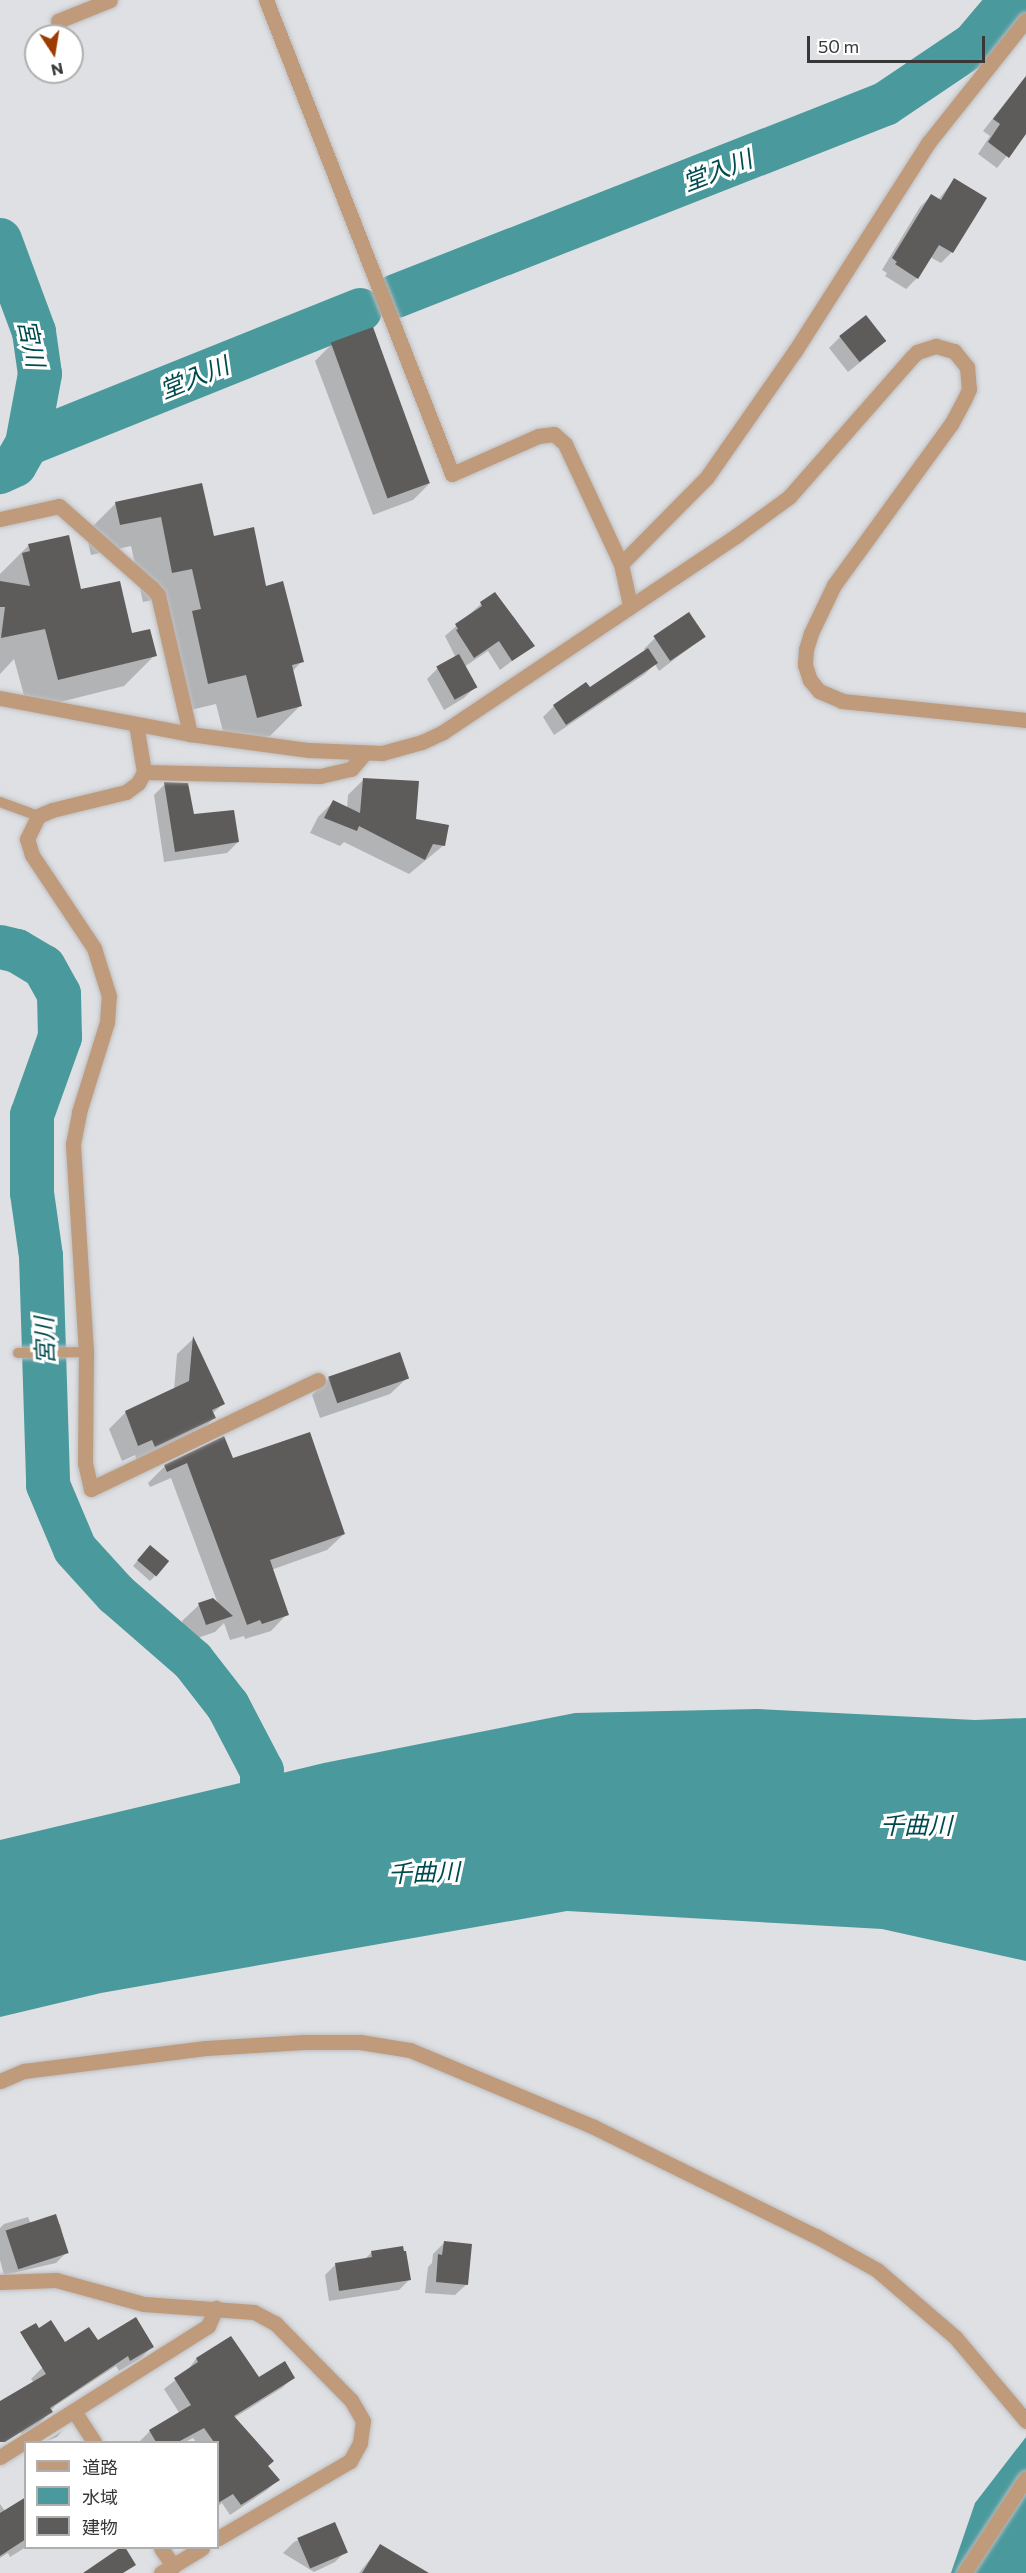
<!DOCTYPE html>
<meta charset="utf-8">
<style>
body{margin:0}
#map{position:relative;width:1026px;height:2573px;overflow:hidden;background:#dfe0e3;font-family:Commissioner,"Noto Sans JP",sans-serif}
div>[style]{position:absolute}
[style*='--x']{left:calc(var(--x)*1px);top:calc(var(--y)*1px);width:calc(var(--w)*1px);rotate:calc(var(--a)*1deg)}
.water>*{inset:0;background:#4a9a9d}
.shadow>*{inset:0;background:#0003}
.river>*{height:44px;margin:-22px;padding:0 22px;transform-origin:22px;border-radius:22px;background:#4a9a9d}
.building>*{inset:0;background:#5e5c5b;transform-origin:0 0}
.roads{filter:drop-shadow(0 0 2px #bdbec1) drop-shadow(0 0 2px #bdbec1)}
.lane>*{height:10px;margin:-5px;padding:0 5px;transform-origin:5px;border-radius:5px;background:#bf9a7b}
.street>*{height:15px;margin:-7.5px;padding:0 7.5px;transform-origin:7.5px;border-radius:7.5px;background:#bf9a7b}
span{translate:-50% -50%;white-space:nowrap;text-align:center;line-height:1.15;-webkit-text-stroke:6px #fff;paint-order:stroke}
.water-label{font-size:24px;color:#004b4e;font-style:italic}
.legend{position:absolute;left:24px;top:2441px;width:195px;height:108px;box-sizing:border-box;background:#fff;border:2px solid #afafaf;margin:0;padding:8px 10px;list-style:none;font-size:18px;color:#373738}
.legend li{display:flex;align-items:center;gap:12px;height:30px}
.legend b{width:30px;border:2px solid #afafaf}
.north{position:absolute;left:24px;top:24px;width:60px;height:60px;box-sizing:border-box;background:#fff;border:2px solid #afafaf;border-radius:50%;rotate:168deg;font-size:16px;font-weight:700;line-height:24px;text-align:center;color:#373738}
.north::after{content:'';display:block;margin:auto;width:21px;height:27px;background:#9e3b00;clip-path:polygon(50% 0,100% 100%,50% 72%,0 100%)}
.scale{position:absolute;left:807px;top:36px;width:178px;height:27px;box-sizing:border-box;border:3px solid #373738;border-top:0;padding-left:8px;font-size:18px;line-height:21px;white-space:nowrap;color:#373738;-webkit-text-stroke:4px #fff;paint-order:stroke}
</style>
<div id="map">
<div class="water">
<i style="clip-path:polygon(757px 1709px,975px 1720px,1026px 1718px,1026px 1961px,882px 1929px,567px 1911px,101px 1993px,0 2017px,0 1840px,324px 1763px,575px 1713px)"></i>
<i style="clip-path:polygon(1026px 2437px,1026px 2573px,951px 2573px,975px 2503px)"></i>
</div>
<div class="shadow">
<i style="clip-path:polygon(1026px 76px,1026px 132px,997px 168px,978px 154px,990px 136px,983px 131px)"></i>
<i style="clip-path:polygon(954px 180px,952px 252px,941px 263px,930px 257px,917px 278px,906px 289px,885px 276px,887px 273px,882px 270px,920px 207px,931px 196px,938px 200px)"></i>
<i style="clip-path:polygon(840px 337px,873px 352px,848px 372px,829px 348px)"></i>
<i style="clip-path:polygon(332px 344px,430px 483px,413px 500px,373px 515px,315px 361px)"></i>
<i style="clip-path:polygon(201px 485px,212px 537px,264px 587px,302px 661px,292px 672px,300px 706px,270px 736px,227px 747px,216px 704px,178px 713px,162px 598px,143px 602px,131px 546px,91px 555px,86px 533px,116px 503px)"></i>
<i style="clip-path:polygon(29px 545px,155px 655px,124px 686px,28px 710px,14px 659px,0 674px,0 574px)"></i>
<i style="clip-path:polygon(481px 604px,510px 618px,513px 616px,533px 645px,500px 670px,488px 651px,464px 667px,475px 687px,464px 698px,444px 710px,427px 679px,438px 668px,456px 658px,445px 636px)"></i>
<i style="clip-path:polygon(704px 637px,659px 671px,655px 664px,645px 674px,554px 735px,543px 717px,554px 706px,589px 689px,646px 652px,644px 649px,655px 638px)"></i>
<i style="clip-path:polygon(363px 780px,444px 845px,409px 874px,344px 842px,340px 846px,310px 833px,318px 817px,333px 802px,347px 809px,348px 795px)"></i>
<i style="clip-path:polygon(165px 784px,192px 815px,238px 842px,227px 853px,164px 862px,154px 795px)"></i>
<i style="clip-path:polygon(193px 1339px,224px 1403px,212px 1414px,214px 1418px,197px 1435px,138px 1463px,135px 1455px,122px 1461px,109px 1429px,126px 1412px,174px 1390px,177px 1354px)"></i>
<i style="clip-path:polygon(329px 1378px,407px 1378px,390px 1394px,320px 1418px,312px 1395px)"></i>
<i style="clip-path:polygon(223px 1438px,233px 1460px,344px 1534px,327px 1550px,271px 1570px,287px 1614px,271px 1631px,245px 1639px,244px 1636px,230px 1640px,224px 1623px,215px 1632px,189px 1641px,182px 1621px,199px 1605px,218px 1604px,171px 1478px,150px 1487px,148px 1483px,165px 1466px)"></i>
<i style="clip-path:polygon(145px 1552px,155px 1576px,150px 1581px,133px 1566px)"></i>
<i style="clip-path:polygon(28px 2217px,30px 2222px,60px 2224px,67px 2252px,56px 2263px,4px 2275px,0 2260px,0 2228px,4px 2224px)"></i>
<i style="clip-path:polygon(444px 2243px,467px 2284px,455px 2295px,425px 2293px,428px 2267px,432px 2263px,433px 2254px)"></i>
<i style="clip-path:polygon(371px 2253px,403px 2253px,410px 2279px,399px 2290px,329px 2301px,325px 2275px,336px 2264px,364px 2260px)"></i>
<i style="clip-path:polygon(91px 2332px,97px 2342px,152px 2347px,141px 2358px,119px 2371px,116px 2366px,55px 2406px,40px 2423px,22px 2434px,0 2414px,0 2407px,34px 2383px,31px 2379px,42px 2368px)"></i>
<i style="clip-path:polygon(230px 2338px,258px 2379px,293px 2378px,282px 2388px,234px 2418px,278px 2480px,267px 2490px,230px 2515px,222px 2503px,218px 2506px,218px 2442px,196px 2442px,193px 2438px,185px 2442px,139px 2442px,150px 2431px,180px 2414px,164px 2389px,187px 2371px,196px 2359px)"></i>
<i style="clip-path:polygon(62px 2431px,57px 2437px,44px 2442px,45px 2442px)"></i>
<i style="clip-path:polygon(26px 2499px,26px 2547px,10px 2557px,8px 2553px,0 2558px,0 2504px,5px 2511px)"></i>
<i style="clip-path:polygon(334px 2524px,346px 2551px,335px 2562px,314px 2572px,283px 2553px,294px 2542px)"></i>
<i style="clip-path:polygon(379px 2548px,409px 2573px,359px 2573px)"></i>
</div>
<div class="river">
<i style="--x:0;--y:240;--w:98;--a:69.7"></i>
<i style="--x:34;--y:332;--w:42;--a:81.9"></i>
<i style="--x:40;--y:374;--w:71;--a:100.5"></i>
<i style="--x:27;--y:444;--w:24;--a:120"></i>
<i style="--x:15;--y:465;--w:17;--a:155"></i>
<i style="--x:396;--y:296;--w:525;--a:-21.44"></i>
<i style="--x:885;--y:104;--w:107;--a:-34"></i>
<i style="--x:974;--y:44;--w:57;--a:-49.9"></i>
<i style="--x:27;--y:444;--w:359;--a:-21.9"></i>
<i style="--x:0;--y:947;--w:17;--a:13"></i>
<i style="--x:17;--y:951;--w:31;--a:31"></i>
<i style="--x:44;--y:967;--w:31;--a:61"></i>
<i style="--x:59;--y:994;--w:43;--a:88.7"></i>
<i style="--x:60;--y:1037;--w:83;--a:109.7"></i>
<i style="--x:32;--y:1115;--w:78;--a:90"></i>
<i style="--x:32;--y:1193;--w:64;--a:81.9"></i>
<i style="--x:41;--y:1256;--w:229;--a:88.2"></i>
<i style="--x:48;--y:1485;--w:69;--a:67.1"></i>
<i style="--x:75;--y:1549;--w:61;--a:47.7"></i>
<i style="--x:116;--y:1594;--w:102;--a:41"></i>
<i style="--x:193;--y:1661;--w:57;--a:52.1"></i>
<i style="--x:228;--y:1706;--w:73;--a:62.4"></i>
<i style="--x:262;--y:1771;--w:66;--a:90"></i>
</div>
<div class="building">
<i style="clip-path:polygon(1026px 76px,1026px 134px,1009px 158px,988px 142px,1000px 124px,993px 119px)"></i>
<i style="clip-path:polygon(954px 178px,987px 198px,953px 253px,939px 245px,918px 279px,895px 264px,897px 262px,892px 258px,931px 194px,941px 200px)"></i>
<i style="left:866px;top:315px;width:33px;height:34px;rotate:52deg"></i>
<i style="left:373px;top:327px;width:166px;height:45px;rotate:70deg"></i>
<i style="clip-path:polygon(202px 483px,214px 536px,254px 527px,266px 586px,283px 581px,304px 662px,292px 665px,302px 706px,257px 718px,246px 675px,208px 684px,192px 611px,201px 609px,192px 569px,172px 573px,161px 517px,120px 525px,115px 502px)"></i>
<i style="clip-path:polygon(69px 535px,81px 589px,120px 581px,132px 633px,150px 629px,157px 656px,58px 680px,45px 629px,1px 638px,5px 607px,0 607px,0 581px,30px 586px,22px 553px,30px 551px,28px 544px)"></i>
<i style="clip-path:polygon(495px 592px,535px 646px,512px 661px,499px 641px,474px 658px,456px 630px,458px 629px,455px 624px,482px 606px,480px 602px)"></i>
<i style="left:689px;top:612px;width:30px;height:43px;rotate:56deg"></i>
<i style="clip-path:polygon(648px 648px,658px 663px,566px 725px,553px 705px,586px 682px,590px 687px)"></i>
<i style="left:459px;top:654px;width:38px;height:26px;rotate:61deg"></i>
<i style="clip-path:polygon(363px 778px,419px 781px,416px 819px,449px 825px,445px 846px,433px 844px,425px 860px,359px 826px,357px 831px,324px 818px,333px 800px,360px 813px)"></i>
<i style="clip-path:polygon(164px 782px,188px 783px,194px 814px,234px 810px,239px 842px,175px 852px)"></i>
<i style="clip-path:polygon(193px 1336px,225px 1404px,212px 1410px,216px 1418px,155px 1447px,152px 1440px,138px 1446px,125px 1411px,189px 1381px)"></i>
<i style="left:400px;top:1352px;width:28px;height:76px;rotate:71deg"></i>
<i style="clip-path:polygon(310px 1432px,345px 1534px,270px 1560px,289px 1615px,262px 1624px,260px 1620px,247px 1625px,187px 1463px,167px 1472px,164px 1465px,224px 1436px,233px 1458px)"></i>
<i style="left:150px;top:1545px;width:25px;height:20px;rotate:40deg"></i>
<i style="clip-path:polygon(213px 1598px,233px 1616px,206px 1625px,198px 1603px)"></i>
<i style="left:56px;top:2214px;width:41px;height:53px;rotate:72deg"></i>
<i style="clip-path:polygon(444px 2241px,472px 2244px,468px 2285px,436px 2282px,438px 2254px,442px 2255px)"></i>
<i style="clip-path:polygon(403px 2246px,404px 2251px,406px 2251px,411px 2280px,339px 2291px,335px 2263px,372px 2257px,371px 2251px)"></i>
<i style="clip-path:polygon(136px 2317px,154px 2347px,130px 2361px,128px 2356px,50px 2408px,53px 2412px,5px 2442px,0 2442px,0 2401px,46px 2374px,20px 2332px,36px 2323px,39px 2328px,51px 2320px,65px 2342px,89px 2327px,98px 2340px)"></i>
<i style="clip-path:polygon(231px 2336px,259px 2377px,285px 2361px,295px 2378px,234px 2416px,274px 2461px,268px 2466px,280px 2480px,241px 2505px,233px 2494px,218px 2503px,218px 2442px,214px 2442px,204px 2428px,178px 2442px,156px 2442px,149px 2430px,191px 2405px,174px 2378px,198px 2362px,196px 2358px)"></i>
<i style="clip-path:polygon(26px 2497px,26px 2539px,0 2556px,0 2513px)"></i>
<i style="left:335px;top:2522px;width:33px;height:41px;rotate:67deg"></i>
<i style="clip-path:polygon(380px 2544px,429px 2573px,362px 2573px)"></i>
<i style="clip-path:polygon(121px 2547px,125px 2547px,136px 2565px,123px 2573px,83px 2573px)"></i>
</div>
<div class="roads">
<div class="lane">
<i style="--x:0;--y:802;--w:40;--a:20.2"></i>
<i style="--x:18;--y:1353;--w:68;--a:-0.8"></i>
</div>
<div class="street">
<i style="--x:266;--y:0;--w:509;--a:68.57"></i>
<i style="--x:452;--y:474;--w:94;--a:-23.8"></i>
<i style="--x:538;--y:436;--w:16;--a:-7"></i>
<i style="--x:554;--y:434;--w:15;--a:42"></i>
<i style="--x:565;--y:444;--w:132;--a:65"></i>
<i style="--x:621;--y:564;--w:42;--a:77.6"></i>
<i style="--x:58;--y:21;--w:56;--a:-22"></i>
<i style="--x:0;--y:519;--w:60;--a:-12.4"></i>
<i style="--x:59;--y:506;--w:124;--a:41.4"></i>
<i style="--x:152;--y:588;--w:9;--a:49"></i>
<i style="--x:158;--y:595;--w:143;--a:77"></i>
<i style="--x:621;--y:564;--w:122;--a:-45.3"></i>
<i style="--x:707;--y:477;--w:154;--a:-55.1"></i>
<i style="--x:795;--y:351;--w:247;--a:-57.4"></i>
<i style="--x:928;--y:143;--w:157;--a:-51.5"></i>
<i style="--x:0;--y:698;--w:193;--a:10.7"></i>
<i style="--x:190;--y:734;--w:120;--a:7.7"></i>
<i style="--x:309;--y:750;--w:73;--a:2.4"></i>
<i style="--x:382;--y:753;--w:41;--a:-15.4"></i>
<i style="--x:422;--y:742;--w:23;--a:-25"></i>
<i style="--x:443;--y:732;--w:354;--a:-33.8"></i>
<i style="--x:737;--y:535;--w:64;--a:-36.2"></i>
<i style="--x:789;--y:497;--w:185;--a:-48.7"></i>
<i style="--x:911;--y:358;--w:8;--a:-45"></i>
<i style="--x:917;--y:352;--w:20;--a:-18"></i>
<i style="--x:936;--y:346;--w:19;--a:16"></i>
<i style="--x:954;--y:351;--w:21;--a:51"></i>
<i style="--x:967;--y:367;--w:22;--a:85"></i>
<i style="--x:969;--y:389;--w:12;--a:114"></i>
<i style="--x:964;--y:400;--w:27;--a:118"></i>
<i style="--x:951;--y:424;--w:199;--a:126"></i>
<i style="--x:834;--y:585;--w:53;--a:115.6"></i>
<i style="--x:811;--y:633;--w:17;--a:107"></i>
<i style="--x:806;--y:649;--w:16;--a:94"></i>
<i style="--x:805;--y:665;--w:16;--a:72"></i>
<i style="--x:810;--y:680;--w:14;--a:51"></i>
<i style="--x:819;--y:691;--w:25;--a:23"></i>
<i style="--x:842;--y:701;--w:185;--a:5.9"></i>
<i style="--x:136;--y:724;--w:49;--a:80.5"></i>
<i style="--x:318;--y:1380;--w:252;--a:154.4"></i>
<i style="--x:91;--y:1489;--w:27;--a:-103"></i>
<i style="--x:85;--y:1463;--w:111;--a:-89.5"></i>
<i style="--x:86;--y:1352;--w:208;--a:-93.6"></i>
<i style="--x:73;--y:1144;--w:33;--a:-79"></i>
<i style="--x:79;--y:1112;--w:94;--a:-72.7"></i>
<i style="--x:107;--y:1022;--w:26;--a:-86"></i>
<i style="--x:109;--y:996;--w:50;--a:-107.4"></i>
<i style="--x:94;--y:948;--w:112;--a:-123.7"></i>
<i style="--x:32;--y:855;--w:17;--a:-107"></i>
<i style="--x:27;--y:839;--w:25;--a:-64"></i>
<i style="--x:38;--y:816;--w:15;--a:-23"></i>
<i style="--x:52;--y:810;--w:76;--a:-13.7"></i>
<i style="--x:126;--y:792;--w:15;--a:-37"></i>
<i style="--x:138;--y:783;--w:13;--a:-61"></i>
<i style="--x:144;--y:772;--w:176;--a:1.3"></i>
<i style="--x:320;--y:776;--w:32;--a:-13"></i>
<i style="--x:351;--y:769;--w:20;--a:-49"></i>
<i style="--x:0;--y:2081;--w:26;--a:-23"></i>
<i style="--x:24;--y:2071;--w:183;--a:-7.2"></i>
<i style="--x:206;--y:2048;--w:98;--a:-3.5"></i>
<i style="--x:304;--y:2042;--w:56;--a:0"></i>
<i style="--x:360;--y:2042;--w:51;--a:9.1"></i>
<i style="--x:410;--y:2050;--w:199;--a:22.7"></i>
<i style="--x:594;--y:2127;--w:247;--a:26.2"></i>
<i style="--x:816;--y:2236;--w:70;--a:29.1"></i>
<i style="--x:877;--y:2270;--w:103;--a:40.7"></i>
<i style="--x:955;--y:2337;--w:110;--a:49.8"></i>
<i style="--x:0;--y:2282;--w:56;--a:-2"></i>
<i style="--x:56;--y:2280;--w:91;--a:15.3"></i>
<i style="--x:144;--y:2304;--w:110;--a:4.2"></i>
<i style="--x:254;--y:2312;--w:24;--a:28"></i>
<i style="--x:275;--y:2323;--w:108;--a:45.4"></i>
<i style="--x:351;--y:2400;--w:24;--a:60"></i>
<i style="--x:363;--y:2421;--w:22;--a:98"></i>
<i style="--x:360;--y:2443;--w:21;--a:119"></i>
<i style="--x:350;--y:2461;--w:153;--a:149.7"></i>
<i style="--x:74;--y:2411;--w:37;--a:57"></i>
<i style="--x:0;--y:2457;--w:246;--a:-32.2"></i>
<i style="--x:208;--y:2326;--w:20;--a:-66"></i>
<i style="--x:161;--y:2548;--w:22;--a:56"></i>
<i style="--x:161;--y:2573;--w:48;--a:-31.4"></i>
<i style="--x:964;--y:2573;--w:113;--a:-56.9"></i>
</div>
</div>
<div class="water-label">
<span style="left:717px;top:170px;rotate:-21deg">堂入川</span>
<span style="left:32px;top:343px;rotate:78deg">宮川</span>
<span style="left:194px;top:377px;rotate:-22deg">堂入川</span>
<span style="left:44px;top:1341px;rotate:-92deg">宮川</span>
<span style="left:916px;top:1825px">千曲川</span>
<span style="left:424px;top:1872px;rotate:-2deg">千曲川</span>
</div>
<ul class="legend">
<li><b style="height:8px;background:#bf9a7b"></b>道路</li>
<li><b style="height:16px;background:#4a9a9d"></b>水域</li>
<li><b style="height:16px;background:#5e5c5b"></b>建物</li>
</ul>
<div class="north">N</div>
<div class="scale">50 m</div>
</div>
